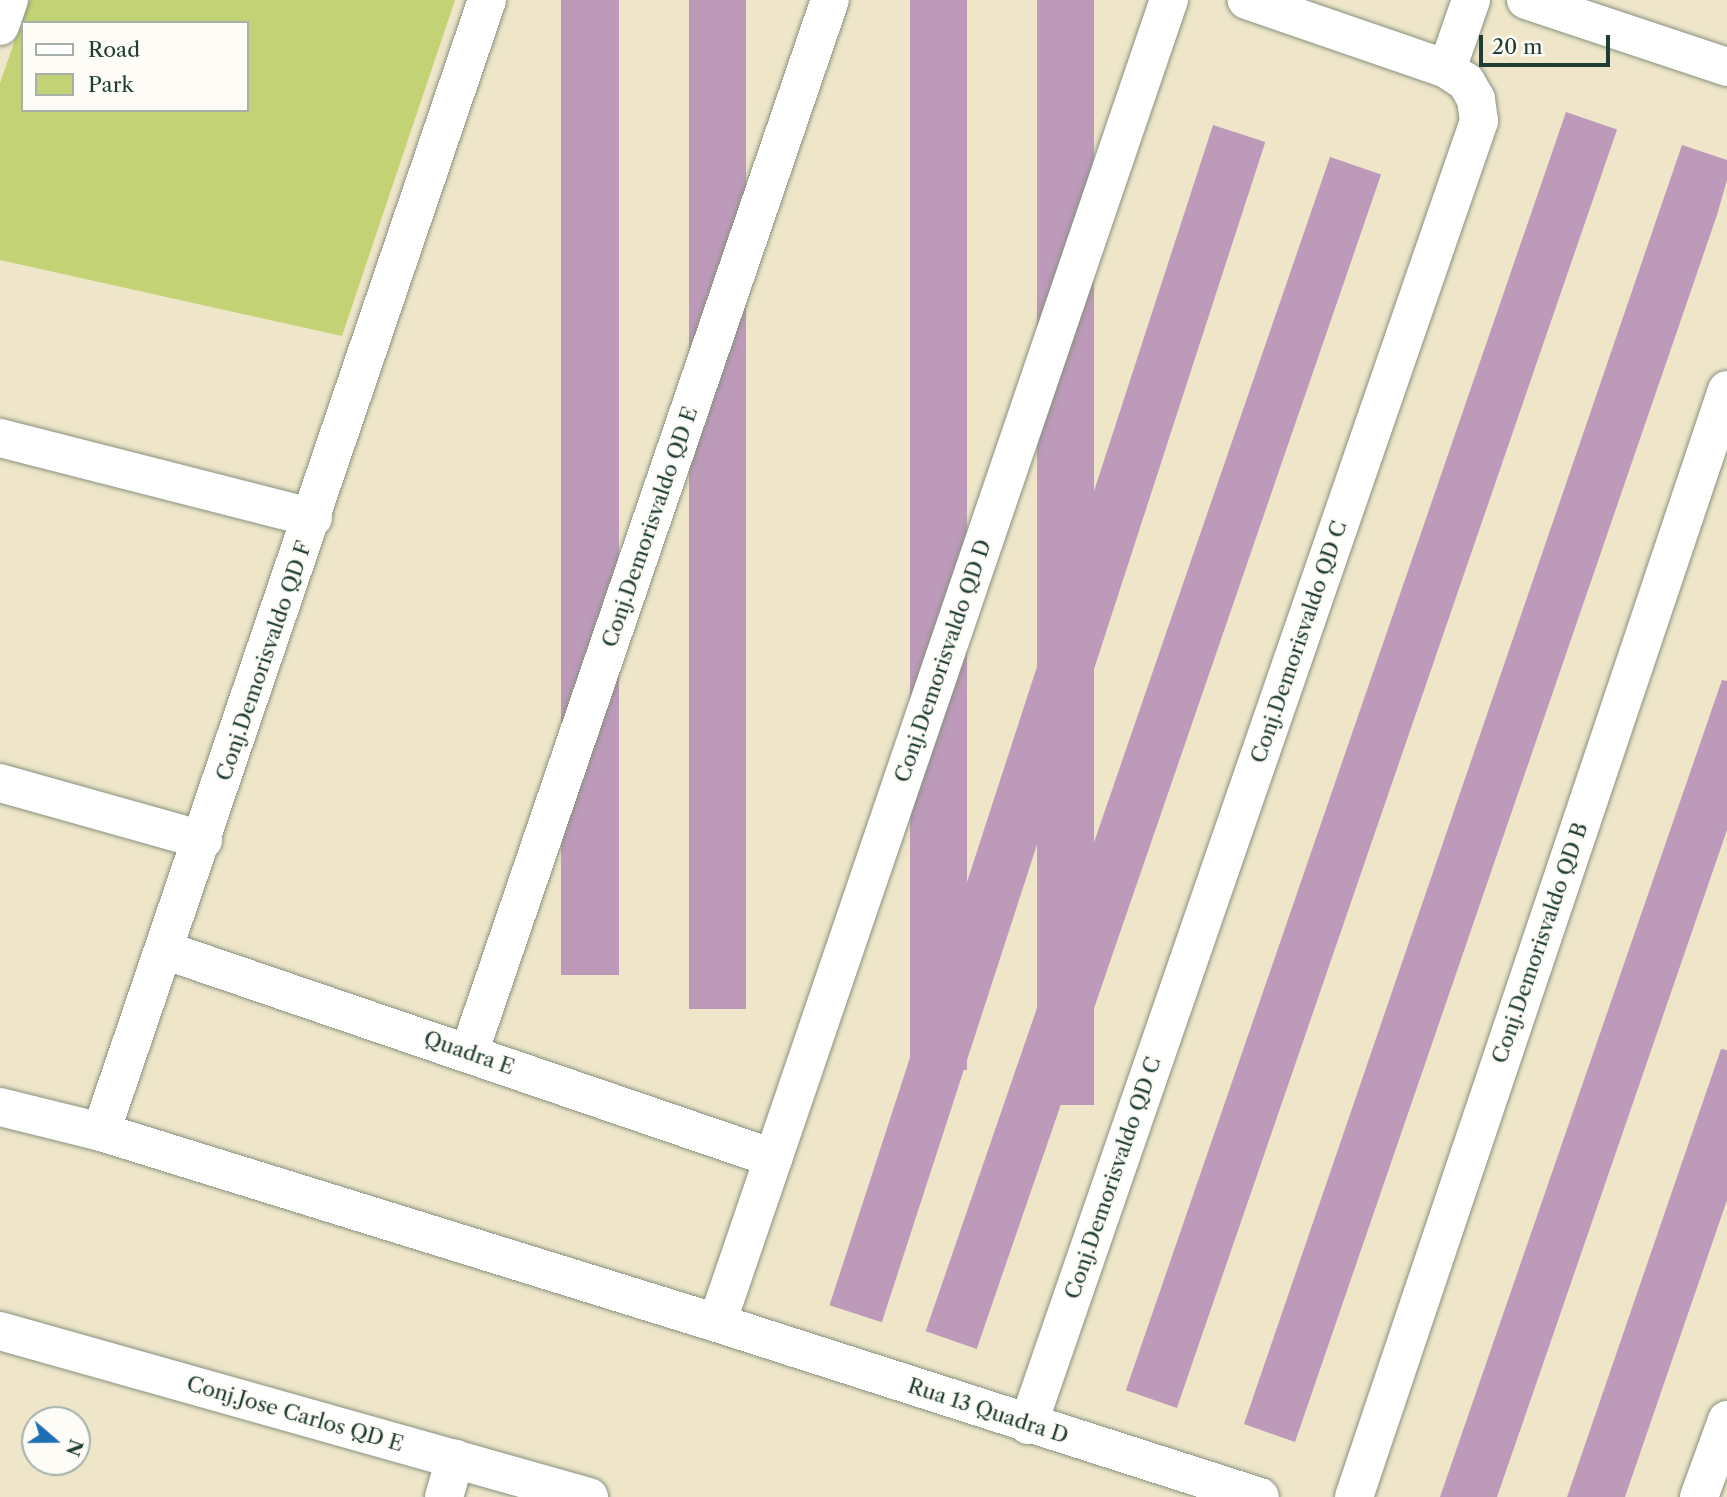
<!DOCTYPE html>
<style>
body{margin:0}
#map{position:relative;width:1727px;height:1497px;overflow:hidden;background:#efe6ca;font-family:"Libre Caslon Text",serif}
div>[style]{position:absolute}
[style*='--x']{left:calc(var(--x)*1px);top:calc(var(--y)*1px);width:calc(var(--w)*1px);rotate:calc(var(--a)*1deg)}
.green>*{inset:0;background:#c3d274}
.building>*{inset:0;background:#bd99ba;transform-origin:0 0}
.roads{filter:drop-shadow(0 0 2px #87927f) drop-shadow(0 0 2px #87927f)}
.minor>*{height:38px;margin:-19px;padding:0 19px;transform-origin:19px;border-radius:19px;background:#fff}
span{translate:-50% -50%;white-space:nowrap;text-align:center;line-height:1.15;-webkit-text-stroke:5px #fdfcf7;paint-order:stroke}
.street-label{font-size:21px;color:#1f3d34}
.legend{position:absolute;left:21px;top:21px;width:228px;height:91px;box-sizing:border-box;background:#fdfcf7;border:2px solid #a4b0a9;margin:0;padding:9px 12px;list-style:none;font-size:21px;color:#1f3d34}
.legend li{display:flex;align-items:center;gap:14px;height:35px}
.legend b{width:35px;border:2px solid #a4b0a9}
.north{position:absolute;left:21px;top:1406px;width:70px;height:70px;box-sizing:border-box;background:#fdfcf7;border:2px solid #a4b0a9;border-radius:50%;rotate:110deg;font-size:19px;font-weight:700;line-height:28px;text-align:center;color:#1f3d34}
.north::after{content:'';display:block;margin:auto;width:24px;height:32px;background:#1f6fb2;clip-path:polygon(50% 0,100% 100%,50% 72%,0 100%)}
.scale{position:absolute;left:1479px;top:35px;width:131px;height:32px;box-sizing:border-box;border:4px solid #1f3d34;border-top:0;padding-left:9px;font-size:21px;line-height:24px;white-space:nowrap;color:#1f3d34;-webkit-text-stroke:5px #fdfcf7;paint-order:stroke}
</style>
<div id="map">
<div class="green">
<i style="clip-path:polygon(evenodd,29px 0,455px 0,342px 336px,0 260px,0 83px,29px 0,23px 23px,247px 23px,247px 110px,23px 110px,23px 23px)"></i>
</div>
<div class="building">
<i style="left:561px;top:0;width:58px;height:975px"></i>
<i style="left:689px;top:0;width:57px;height:1009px"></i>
<i style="left:910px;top:0;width:57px;height:1070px"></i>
<i style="left:1037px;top:0;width:57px;height:1105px"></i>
<i style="left:1566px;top:112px;width:54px;height:1352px;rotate:19deg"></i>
<i style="left:1213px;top:125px;width:55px;height:1241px;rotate:18deg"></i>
<i style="clip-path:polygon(1682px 145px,1727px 160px,1727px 180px,1717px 215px,1295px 1442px,1244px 1424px)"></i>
<i style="left:1330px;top:157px;width:54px;height:1242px;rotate:19deg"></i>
<i style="clip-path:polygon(1722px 680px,1727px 681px,1727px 830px,1552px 1338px,1497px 1497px,1440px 1497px)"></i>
<i style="clip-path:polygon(1721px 1049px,1727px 1050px,1727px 1200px,1635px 1468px,1625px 1497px,1567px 1497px)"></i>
</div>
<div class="roads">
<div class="minor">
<i style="--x:1526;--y:0;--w:212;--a:18.4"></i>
<i style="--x:0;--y:26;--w:28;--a:-71"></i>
<i style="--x:1447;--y:69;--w:73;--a:-70.8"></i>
<i style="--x:0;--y:438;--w:323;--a:14.3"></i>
<i style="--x:0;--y:783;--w:211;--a:15.7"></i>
<i style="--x:164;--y:950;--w:644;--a:18.86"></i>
<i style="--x:469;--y:1053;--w:1113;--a:-71.08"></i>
<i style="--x:0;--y:1107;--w:104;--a:13.9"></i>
<i style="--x:101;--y:1132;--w:645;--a:17.23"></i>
<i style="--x:717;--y:1323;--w:570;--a:17.77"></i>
<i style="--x:101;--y:1132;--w:1196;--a:-71.17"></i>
<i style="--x:717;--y:1323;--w:1398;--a:-71.14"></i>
<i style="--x:0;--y:1331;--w:612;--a:15.74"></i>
<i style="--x:1028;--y:1425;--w:1380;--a:-70.92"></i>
<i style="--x:1479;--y:121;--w:22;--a:-98"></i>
<i style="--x:1476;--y:99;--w:20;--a:-120"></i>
<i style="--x:1466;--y:82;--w:23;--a:-146"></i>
<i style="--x:1447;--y:69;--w:212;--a:-161"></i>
<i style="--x:444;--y:1497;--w:40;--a:-74"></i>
<i style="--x:1354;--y:1497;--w:1168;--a:-71.38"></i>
<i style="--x:1699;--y:1497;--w:82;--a:-70"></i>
</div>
</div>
<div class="street-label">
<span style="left:650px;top:527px;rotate:-71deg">Conj.Demorisvaldo QD E</span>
<span style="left:1299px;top:642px;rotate:-71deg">Conj.Demorisvaldo QD C</span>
<span style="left:264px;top:661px;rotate:-71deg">Conj.Demorisvaldo QD F</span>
<span style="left:943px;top:661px;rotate:-71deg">Conj.Demorisvaldo QD D</span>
<span style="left:1540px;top:943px;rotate:-71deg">Conj.Demorisvaldo QD B</span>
<span style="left:469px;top:1053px;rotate:19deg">Quadra E</span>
<span style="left:1113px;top:1178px;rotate:-71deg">Conj.Demorisvaldo QD C</span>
<span style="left:988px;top:1411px;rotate:18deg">Rua 13 Quadra D</span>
<span style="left:295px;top:1414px;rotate:16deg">Conj.Jose Carlos QD E</span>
</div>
<ul class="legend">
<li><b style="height:9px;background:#fff"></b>Road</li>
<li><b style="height:19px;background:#c3d274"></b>Park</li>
</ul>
<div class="north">N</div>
<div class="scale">20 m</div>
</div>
